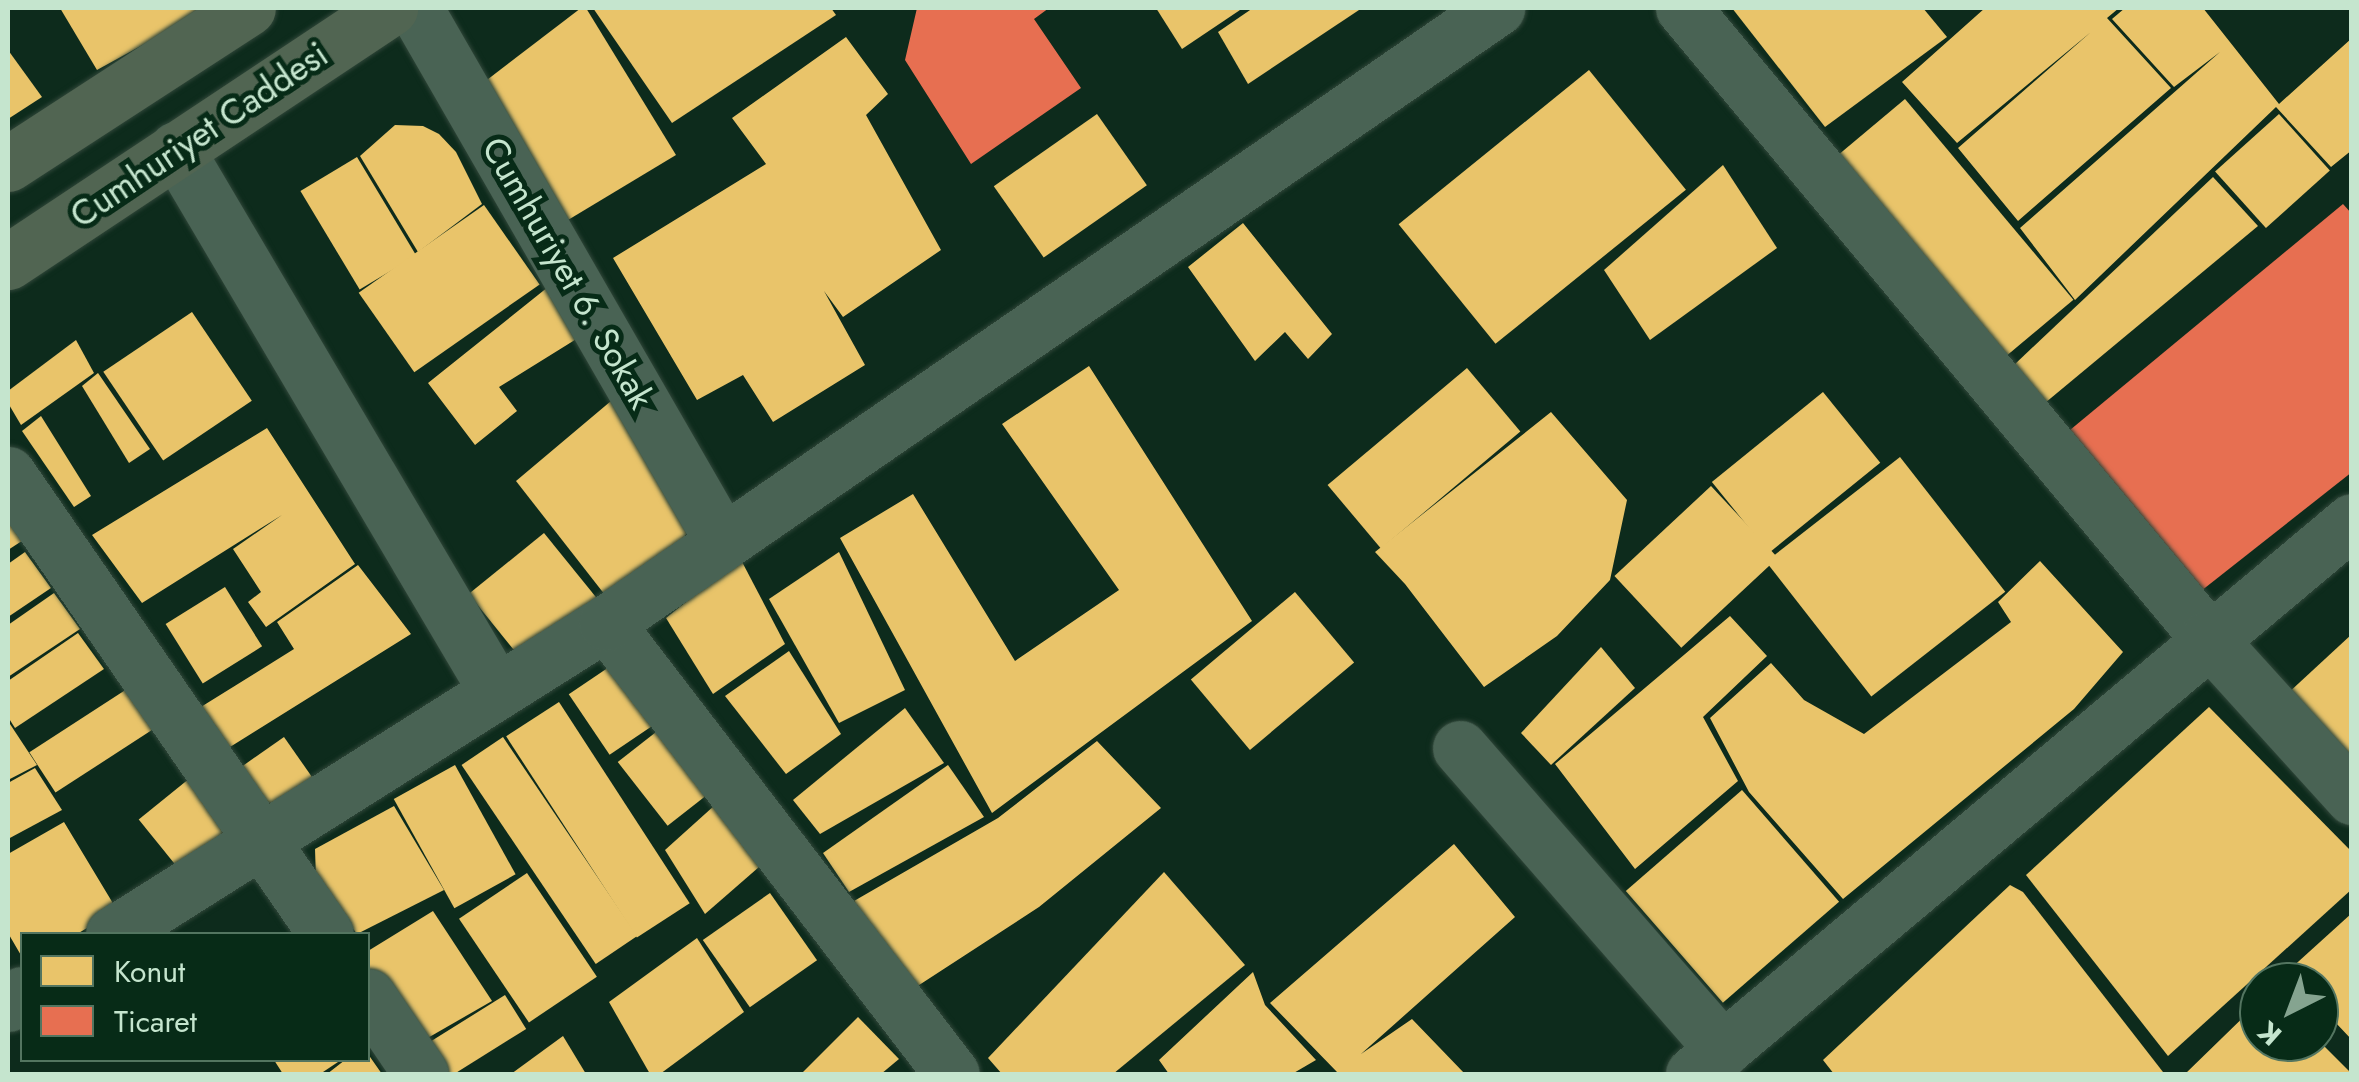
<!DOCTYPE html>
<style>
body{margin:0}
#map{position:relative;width:2359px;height:1082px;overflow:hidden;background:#0d2b1c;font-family:Jost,sans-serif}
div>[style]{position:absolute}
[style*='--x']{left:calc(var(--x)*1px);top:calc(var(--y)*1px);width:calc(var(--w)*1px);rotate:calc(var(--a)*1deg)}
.homes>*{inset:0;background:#e9c46a;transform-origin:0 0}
.shops>*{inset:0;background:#e76f51}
.roads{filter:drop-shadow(0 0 2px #304639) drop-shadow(0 0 2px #304639)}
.minor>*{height:55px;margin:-27.5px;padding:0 27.5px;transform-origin:27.5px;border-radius:27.5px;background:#496354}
.major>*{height:55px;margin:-27.5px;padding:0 27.5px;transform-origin:27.5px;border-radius:27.5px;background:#516552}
span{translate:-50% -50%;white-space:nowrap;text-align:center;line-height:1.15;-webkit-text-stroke:10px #072b17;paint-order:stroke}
.street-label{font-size:35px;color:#c5e5ce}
.frame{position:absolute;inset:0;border:10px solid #c5e5ce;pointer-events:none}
.legend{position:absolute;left:20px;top:932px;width:350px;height:130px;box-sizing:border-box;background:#072b17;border:2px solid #537560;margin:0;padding:12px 18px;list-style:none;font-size:30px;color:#c5e5ce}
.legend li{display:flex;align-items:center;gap:20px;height:50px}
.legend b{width:50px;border:2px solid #537560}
.north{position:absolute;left:2239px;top:962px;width:100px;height:100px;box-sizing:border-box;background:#072b17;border:2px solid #537560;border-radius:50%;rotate:222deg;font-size:28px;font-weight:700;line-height:40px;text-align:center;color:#c5e5ce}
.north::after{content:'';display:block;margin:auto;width:35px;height:45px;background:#85a490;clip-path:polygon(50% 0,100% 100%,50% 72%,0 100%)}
</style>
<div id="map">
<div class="homes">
<i style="clip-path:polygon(60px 8px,210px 8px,97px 70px)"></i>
<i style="clip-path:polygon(581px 8px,586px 8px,676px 155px,568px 220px,483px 83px)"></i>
<i style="clip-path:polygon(593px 8px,831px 8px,836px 15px,672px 123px)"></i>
<i style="clip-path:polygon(1156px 8px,1243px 8px,1182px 49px)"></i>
<i style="clip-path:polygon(1253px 8px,1362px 8px,1248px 84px,1218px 32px)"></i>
<i style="clip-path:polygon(1732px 8px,1923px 8px,1947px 37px,1825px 127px)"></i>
<i style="clip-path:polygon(1985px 8px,2119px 8px,2107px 18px,2171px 88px,2018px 221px,1958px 148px,2091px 32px,1957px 143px,1902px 82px)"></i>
<i style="clip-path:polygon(2125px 8px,2203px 8px,2279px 104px,2352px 38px,2352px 150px,2331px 167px,2276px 107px,2075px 300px,2020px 228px,2220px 52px,2174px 87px,2112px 19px)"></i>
<i style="clip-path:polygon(846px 37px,888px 94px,866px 115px,941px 250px,843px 317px,824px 291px,865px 365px,773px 422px,743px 375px,697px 400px,613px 258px,766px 164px,732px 118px)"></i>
<i style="clip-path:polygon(8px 50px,42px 97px,8px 119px)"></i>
<i style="left:1589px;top:70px;width:154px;height:245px;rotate:51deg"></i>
<i style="left:1905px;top:99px;width:262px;height:104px;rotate:50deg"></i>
<i style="left:1097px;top:114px;width:87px;height:126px;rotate:55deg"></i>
<i style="left:2279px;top:114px;width:76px;height:86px;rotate:48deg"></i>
<i style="clip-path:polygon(395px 125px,423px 126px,439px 134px,456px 152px,482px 204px,418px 252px,360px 156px)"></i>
<i style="left:357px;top:157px;width:115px;height:66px;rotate:59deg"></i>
<i style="clip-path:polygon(1723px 165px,1777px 248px,1650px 340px,1604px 270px)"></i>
<i style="clip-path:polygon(2213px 177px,2258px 226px,2045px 403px,2014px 365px)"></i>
<i style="left:484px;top:205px;width:97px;height:153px;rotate:55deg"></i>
<i style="clip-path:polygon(1243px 223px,1332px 334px,1308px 359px,1285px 332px,1255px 361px,1188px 267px)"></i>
<i style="clip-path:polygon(548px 287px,578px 338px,499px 387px,517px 411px,475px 445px,428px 383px)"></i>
<i style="left:192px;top:312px;width:107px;height:107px;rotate:56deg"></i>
<i style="clip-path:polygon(76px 340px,94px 373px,21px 425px,8px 403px,8px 391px)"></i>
<i style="clip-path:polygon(1089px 366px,1252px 621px,992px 813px,840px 538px,913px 494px,1015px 661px,1119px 590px,1002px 424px)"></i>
<i style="left:1467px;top:368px;width:83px;height:182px;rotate:50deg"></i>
<i style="clip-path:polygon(98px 373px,150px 449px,129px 463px,82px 386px)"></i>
<i style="left:1823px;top:392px;width:91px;height:143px;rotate:51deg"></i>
<i style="clip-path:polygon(611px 401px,693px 525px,669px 558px,605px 595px,516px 481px)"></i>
<i style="clip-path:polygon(1551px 412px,1627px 500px,1610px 580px,1557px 636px,1484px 687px,1405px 584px,1375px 552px)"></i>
<i style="clip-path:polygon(41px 416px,91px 496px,74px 507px,22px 431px)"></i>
<i style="clip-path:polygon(267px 428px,355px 564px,266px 627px,248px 602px,261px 592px,233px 549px,282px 515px,142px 603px,92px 535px)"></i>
<i style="left:1900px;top:457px;width:171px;height:170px;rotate:52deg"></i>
<i style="left:1711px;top:486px;width:98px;height:132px;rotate:47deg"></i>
<i style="clip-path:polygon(8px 503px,28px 537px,8px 550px)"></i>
<i style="left:544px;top:533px;width:93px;height:97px;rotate:51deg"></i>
<i style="clip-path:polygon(25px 552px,51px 588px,8px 617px,8px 564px)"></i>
<i style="clip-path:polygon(839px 552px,905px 690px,839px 723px,769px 599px)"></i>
<i style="clip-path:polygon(740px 558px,785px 644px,713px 694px,666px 618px)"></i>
<i style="clip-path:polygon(2040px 561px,2123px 652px,2074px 709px,1843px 899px,1749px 792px,1710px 718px,1771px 663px,1804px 700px,1864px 734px,2011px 622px,1998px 602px)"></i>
<i style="clip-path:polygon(358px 565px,411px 634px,222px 752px,196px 710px,294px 649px,277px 622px)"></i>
<i style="left:225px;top:587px;width:70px;height:70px;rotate:58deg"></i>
<i style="left:1295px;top:592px;width:92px;height:136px;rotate:50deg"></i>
<i style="clip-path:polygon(54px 593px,80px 629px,8px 677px,8px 625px)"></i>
<i style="clip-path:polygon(1730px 616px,1767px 656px,1703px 717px,1738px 781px,1635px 869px,1555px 764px)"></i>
<i style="clip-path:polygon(78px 633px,104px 669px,15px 728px,8px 717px,8px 681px)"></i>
<i style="clip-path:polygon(2352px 634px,2352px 771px,2285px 696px)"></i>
<i style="clip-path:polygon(1601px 647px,1635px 688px,1551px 765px,1521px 733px)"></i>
<i style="clip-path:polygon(789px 651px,841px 734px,786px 774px,725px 696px)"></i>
<i style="left:621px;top:659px;width:73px;height:63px;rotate:56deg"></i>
<i style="left:130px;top:687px;width:48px;height:120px;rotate:57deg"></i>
<i style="left:559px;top:702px;width:240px;height:63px;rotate:57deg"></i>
<i style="clip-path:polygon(2209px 707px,2352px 852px,2352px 889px,2168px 1056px,2026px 875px)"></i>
<i style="clip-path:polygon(905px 708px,944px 763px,820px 834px,793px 800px)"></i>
<i style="clip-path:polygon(8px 721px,37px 765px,8px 780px)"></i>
<i style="left:665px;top:725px;width:81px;height:60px;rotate:52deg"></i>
<i style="left:284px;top:737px;width:57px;height:51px;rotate:55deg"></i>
<i style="left:503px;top:737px;width:240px;height:50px;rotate:56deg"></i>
<i style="clip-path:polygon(1097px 741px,1161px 808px,1039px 907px,913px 989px,854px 901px,998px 818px)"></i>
<i style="left:455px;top:765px;width:125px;height:70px;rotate:61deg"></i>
<i style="clip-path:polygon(948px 765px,984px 817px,849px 892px,823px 853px)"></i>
<i style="clip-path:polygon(35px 768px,62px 810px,8px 839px,8px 783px)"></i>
<i style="left:190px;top:778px;width:65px;height:66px;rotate:51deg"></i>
<i style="left:1742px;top:790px;width:148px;height:154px;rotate:49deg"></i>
<i style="clip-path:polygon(715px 805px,759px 867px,705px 914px,665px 850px)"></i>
<i style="clip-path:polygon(394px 806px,444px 890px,357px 934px,316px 880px,315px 849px)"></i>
<i style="clip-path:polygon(64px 822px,117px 910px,77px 934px,22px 934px,22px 957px,8px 933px,8px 854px)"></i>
<i style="clip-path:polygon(1454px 844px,1515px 917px,1361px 1054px,1412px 1019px,1465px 1074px,1333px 1074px,1337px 1072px,1270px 1003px)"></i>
<i style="clip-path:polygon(1164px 872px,1245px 965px,1113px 1074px,1002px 1074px,988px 1058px)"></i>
<i style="left:527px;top:873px;width:125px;height:82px;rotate:56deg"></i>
<i style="clip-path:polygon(2010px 885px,2023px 892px,2163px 1072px,1834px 1074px,1823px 1060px)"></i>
<i style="left:770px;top:893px;width:82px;height:82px;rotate:55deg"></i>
<i style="clip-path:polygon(433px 911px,492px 1001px,412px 1047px,368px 981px,368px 951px)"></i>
<i style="clip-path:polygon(2352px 913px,2352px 1040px,2319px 1005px,2319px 982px,2298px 982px,2288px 971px)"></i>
<i style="clip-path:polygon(697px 938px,744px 1012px,660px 1074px,650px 1074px,609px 1002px)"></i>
<i style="clip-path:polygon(1253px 972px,1265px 1005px,1316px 1060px,1292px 1074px,1169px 1074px,1159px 1060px)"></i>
<i style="left:505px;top:995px;width:40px;height:93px;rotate:58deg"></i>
<i style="clip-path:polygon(2259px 1002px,2259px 1042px,2320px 1042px,2352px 1074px,2185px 1074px)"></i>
<i style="clip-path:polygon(858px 1017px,899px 1059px,881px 1074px,801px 1074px)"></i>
<i style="clip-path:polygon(563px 1036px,586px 1074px,511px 1074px)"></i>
<i style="clip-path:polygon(368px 1054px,382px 1074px,327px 1074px,345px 1060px,368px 1060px)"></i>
<i style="clip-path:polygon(274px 1060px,341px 1060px,320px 1074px,283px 1074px)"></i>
</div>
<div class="shops">
<i style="clip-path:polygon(917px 8px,1049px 8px,1034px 19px,1081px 88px,971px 164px,905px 60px)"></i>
<i style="clip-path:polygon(2343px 204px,2352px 214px,2352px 472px,2201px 591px,2070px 430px)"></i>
</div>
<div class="roads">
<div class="minor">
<i style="--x:415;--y:8;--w:613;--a:60.05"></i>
<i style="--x:1683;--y:8;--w:820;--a:50.19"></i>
<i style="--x:2208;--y:638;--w:215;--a:47.8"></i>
<i style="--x:176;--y:149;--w:627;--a:59.43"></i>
<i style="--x:8;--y:474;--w:559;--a:55.34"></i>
<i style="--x:606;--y:623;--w:568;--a:52.51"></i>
<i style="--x:1460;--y:748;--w:400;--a:48.9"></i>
<i style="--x:113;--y:934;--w:583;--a:-32.25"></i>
<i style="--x:606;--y:623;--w:1083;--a:-34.61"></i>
<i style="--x:368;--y:996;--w:94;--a:55.8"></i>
<i style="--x:8;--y:1004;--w:17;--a:-36"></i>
<i style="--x:1693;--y:1074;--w:860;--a:-40"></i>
</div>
<div class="major">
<i style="--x:8;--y:164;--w:286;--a:-33"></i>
<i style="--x:8;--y:262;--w:459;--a:-33.6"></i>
</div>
</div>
<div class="street-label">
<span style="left:199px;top:135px;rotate:-34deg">Cumhuriyet Caddesi</span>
<span style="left:568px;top:273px;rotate:60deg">Cumhuriyet 6. Sokak</span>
</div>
<div class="frame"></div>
<ul class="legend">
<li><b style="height:28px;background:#e9c46a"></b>Konut</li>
<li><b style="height:28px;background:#e76f51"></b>Ticaret</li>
</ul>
<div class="north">K</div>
</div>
